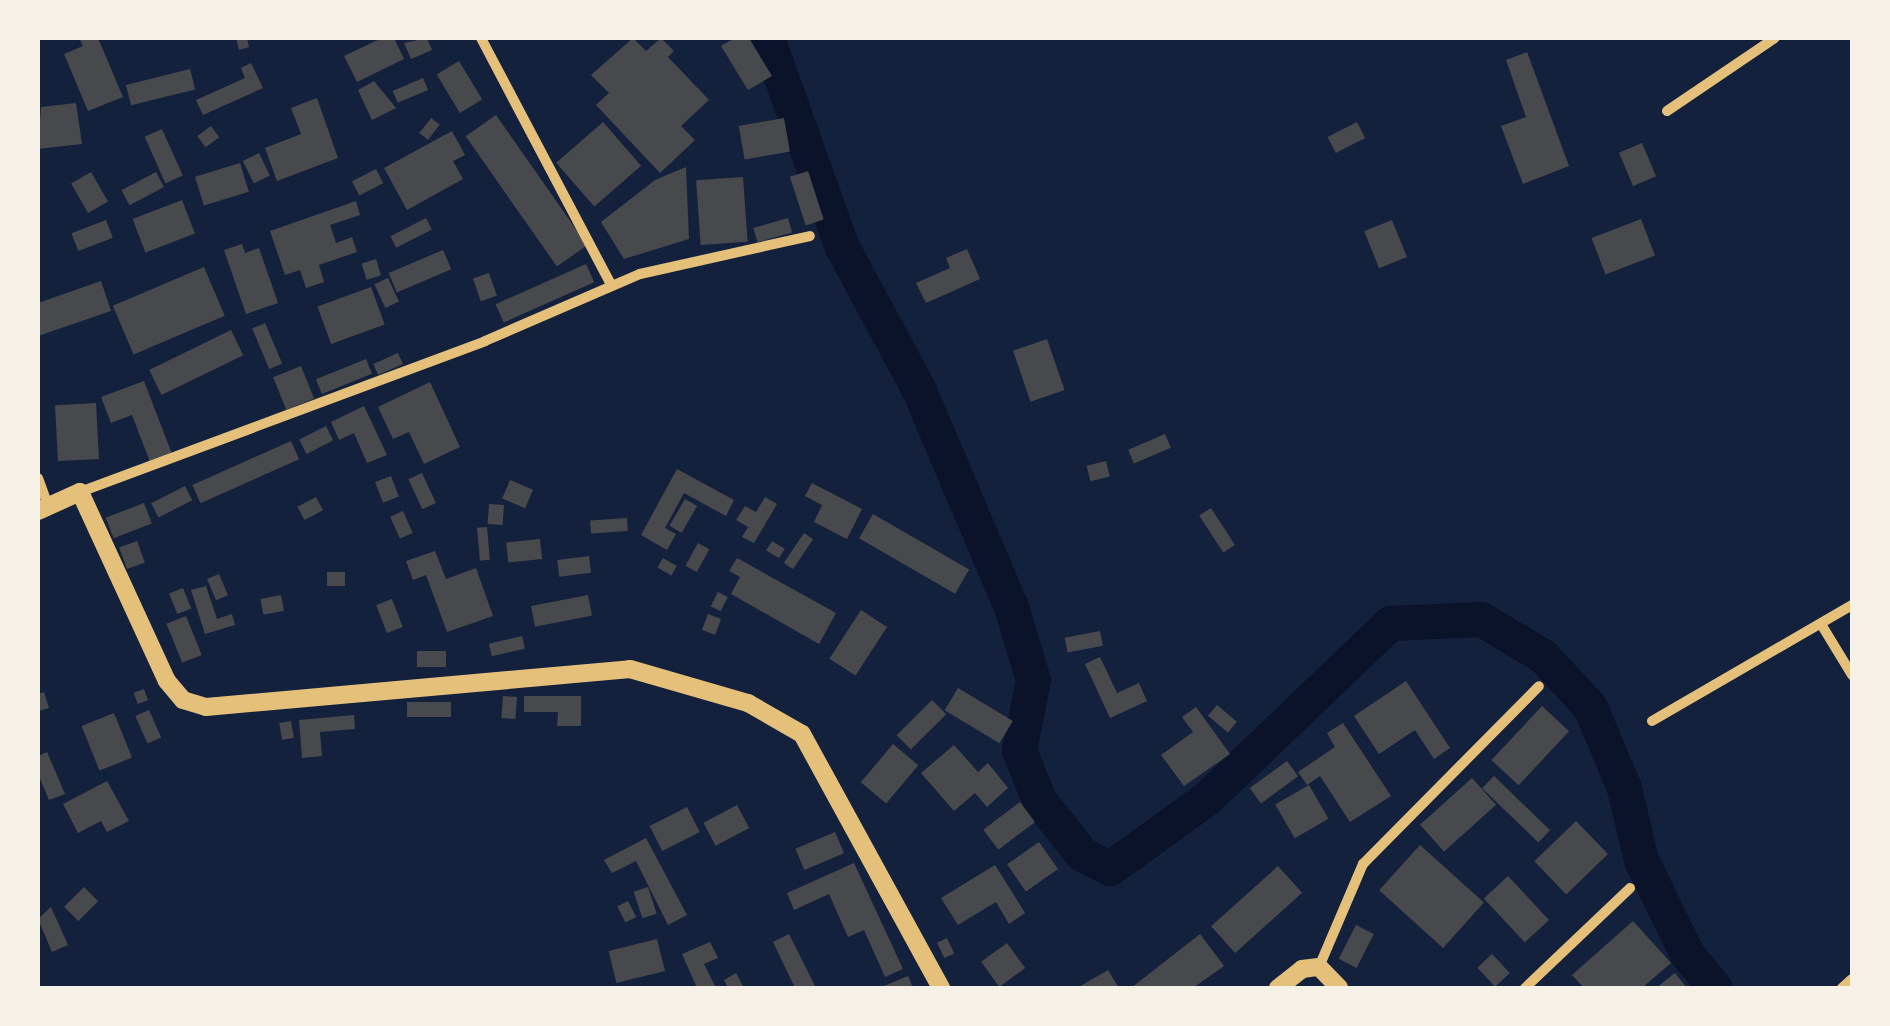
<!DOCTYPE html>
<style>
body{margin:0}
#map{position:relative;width:1890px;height:1026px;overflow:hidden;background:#14213d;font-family:Merriweather,serif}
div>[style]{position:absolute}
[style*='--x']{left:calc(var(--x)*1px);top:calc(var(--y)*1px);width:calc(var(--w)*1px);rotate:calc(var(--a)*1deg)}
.canal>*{height:35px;margin:-17.5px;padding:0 17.5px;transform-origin:17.5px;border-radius:17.5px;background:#0b132b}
.building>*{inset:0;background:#48494c;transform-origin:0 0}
.minor>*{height:10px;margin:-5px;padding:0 5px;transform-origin:5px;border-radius:5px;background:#e5c07b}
.tertiary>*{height:18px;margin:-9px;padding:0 9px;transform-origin:9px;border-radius:9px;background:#e5c07b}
span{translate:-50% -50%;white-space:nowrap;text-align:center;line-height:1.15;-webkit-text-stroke:8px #f6f1e7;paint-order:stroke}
.frame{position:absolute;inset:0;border:40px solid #f6f1e7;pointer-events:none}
</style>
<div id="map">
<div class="canal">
<i style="--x:767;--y:38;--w:222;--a:70.3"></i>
<i style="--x:842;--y:247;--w:160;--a:61.7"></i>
<i style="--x:918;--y:388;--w:238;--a:67"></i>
<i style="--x:1011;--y:607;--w:76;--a:73.2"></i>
<i style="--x:1033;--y:680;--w:71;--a:101.3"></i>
<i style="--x:1019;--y:750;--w:54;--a:68.2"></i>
<i style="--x:1039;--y:800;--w:69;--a:51.5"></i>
<i style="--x:1082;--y:854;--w:31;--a:27"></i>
<i style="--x:1110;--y:868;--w:120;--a:-35.8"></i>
<i style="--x:1207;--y:798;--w:253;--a:-43.7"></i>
<i style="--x:1390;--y:623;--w:91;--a:-2.5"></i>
<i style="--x:1481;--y:619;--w:72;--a:30.8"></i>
<i style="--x:1543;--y:656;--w:69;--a:47.3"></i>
<i style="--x:1590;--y:707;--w:88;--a:67.2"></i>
<i style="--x:1624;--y:788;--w:74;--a:76.7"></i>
<i style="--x:1641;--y:860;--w:105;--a:63.9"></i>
<i style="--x:1687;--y:954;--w:44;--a:50.5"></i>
</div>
<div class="building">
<i style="clip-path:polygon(79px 38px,98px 38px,123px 97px,88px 111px,64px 54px,83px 46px)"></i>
<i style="clip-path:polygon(236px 38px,247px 38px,249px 47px,239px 50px)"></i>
<i style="clip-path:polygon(382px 38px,394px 38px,404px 59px,357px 82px,344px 56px)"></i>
<i style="clip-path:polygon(427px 38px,432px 50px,411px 59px,404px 43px)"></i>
<i style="clip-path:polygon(633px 38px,646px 51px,661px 38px,674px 51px,668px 57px,709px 100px,681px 126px,695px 140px,660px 173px,596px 105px,609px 93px,591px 75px)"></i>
<i style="clip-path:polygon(735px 38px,749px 38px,772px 76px,748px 90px,721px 46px)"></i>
<i style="clip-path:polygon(1527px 52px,1569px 166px,1523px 184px,1501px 126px,1526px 117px,1506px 60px)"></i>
<i style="left:459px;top:61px;width:45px;height:26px;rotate:59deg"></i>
<i style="clip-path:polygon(251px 63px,263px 88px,203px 115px,196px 100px,245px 78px,241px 68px)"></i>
<i style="left:190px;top:69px;width:21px;height:66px;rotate:76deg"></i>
<i style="left:423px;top:78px;width:13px;height:33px;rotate:67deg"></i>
<i style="clip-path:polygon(374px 81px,396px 108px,372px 120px,358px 90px)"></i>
<i style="clip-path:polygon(317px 98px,338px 158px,277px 181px,265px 148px,301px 134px,291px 108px)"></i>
<i style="clip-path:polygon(76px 103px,82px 144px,38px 149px,41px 107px)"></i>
<i style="left:496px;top:115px;width:159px;height:37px;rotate:55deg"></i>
<i style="left:431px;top:118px;width:11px;height:19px;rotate:38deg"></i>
<i style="left:784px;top:118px;width:34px;height:46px;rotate:80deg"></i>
<i style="left:603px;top:122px;width:58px;height:62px;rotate:49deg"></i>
<i style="left:1357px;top:122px;width:18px;height:33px;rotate:63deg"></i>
<i style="left:211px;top:126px;width:14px;height:17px;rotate:54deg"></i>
<i style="left:162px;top:129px;width:51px;height:19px;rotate:66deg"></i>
<i style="clip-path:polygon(452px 131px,465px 155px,453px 161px,463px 179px,407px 210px,384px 168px)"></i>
<i style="left:1642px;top:143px;width:36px;height:25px;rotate:67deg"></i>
<i style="left:259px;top:153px;width:25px;height:18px;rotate:64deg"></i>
<i style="left:240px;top:163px;width:30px;height:47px;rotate:73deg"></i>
<i style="clip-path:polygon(686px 167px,689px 239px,624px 259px,601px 222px,655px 180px)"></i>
<i style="left:376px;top:169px;width:16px;height:27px;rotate:63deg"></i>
<i style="left:808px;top:171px;width:51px;height:19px;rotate:72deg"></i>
<i style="left:91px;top:172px;width:34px;height:23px;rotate:60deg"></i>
<i style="left:156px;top:172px;width:17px;height:39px;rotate:62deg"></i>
<i style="left:743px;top:177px;width:65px;height:47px;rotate:86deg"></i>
<i style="left:182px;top:200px;width:36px;height:53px;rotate:69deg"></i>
<i style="clip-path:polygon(356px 201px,360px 215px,330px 225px,336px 243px,352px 237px,357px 252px,319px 265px,324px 282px,306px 288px,300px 270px,285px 275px,270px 231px)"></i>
<i style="left:426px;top:218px;width:13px;height:40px;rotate:63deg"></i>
<i style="left:788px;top:218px;width:15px;height:36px;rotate:74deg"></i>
<i style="left:1641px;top:219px;width:39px;height:53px;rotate:69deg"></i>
<i style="left:106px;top:220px;width:19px;height:37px;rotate:69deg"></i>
<i style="left:1392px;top:220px;width:40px;height:30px;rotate:68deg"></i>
<i style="clip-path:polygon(242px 244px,245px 253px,259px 248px,278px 303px,246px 314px,224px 250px)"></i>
<i style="clip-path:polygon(967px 249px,980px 279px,926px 303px,916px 283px,950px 268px,946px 258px)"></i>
<i style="left:443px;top:250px;width:21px;height:59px;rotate:67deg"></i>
<i style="left:376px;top:259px;width:17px;height:15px;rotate:73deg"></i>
<i style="left:586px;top:264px;width:20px;height:99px;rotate:66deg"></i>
<i style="left:204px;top:267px;width:53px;height:99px;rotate:67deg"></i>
<i style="left:489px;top:273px;width:24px;height:17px;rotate:71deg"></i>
<i style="left:388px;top:278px;width:26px;height:15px;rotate:65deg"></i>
<i style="clip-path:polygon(101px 281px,111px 311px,38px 336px,38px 303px)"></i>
<i style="left:371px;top:287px;width:40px;height:57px;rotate:70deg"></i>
<i style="left:265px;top:323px;width:44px;height:14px;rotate:67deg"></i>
<i style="left:231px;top:330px;width:28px;height:91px;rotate:64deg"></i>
<i style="left:1047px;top:339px;width:54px;height:36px;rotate:71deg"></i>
<i style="left:398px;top:353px;width:12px;height:27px;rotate:66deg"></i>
<i style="left:366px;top:359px;width:16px;height:54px;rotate:68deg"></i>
<i style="left:301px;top:366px;width:35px;height:30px;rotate:68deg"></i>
<i style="clip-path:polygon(144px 381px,172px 454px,150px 462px,132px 415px,111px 423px,101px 397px)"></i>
<i style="clip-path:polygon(430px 382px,460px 447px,424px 464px,409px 432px,393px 439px,378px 407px)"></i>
<i style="left:96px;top:403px;width:56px;height:41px;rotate:87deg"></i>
<i style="clip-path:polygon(364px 406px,387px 455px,367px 463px,354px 433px,339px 440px,331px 422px)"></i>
<i style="left:326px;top:426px;width:16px;height:30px;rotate:63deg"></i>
<i style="left:1165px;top:434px;width:15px;height:40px;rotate:67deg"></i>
<i style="left:291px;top:441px;width:20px;height:108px;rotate:66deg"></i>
<i style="left:1106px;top:461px;width:16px;height:20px;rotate:76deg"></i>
<i style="clip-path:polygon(677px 469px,734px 500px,726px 516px,684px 493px,665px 528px,676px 534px,667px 550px,641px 535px)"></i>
<i style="left:422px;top:473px;width:33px;height:15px;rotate:65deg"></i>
<i style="left:391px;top:476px;width:22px;height:17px;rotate:69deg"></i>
<i style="left:510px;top:480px;width:25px;height:20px;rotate:23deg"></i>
<i style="clip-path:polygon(812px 483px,862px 509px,847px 539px,814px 522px,822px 505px,805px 496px)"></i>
<i style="left:185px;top:486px;width:16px;height:38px;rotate:63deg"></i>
<i style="left:316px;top:497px;width:15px;height:21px;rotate:62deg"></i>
<i style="clip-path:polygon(765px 497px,777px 504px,754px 543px,742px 537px,748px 527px,736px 520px,745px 506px,756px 512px)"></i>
<i style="left:685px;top:499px;width:14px;height:31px;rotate:30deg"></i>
<i style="left:144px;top:503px;width:22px;height:41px;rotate:69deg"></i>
<i style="left:489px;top:504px;width:15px;height:20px;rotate:4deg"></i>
<i style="left:1211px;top:508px;width:44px;height:14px;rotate:57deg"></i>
<i style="left:403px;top:511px;width:24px;height:14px;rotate:66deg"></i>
<i style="left:873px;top:514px;width:111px;height:28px;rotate:30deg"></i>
<i style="left:627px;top:518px;width:13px;height:37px;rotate:86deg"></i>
<i style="left:487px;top:527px;width:33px;height:10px;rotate:85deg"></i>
<i style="left:804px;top:533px;width:11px;height:36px;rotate:34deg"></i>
<i style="left:540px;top:539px;width:20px;height:34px;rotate:84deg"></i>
<i style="left:137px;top:541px;width:23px;height:19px;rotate:70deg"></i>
<i style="left:772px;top:541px;width:15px;height:11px;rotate:32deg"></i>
<i style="left:698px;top:543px;width:13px;height:26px;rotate:29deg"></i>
<i style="clip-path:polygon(435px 551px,446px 579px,476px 568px,493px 616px,447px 632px,426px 575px,413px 580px,406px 561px)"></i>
<i style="left:589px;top:556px;width:17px;height:32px;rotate:83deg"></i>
<i style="left:663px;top:558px;width:16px;height:11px;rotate:30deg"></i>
<i style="clip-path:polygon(737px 558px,836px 613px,819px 644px,731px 594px,740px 577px,729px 571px)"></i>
<i style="left:327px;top:572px;width:18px;height:14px"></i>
<i style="left:219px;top:574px;width:23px;height:13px;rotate:67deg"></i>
<i style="clip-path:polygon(206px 586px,217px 619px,232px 614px,235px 625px,205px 634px,191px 590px)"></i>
<i style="left:183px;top:588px;width:22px;height:15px;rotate:68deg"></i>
<i style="left:718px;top:592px;width:11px;height:16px;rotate:27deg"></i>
<i style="left:281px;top:595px;width:16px;height:21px;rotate:79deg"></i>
<i style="left:588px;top:595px;width:21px;height:58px;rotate:79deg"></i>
<i style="left:392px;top:599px;width:30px;height:17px;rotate:69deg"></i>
<i style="left:861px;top:610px;width:31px;height:58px;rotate:33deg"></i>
<i style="left:708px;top:614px;width:14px;height:17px;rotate:21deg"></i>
<i style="left:186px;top:616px;width:42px;height:21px;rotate:68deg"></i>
<i style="left:1100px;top:631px;width:15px;height:36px;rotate:79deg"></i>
<i style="left:522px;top:636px;width:13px;height:34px;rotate:77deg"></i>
<i style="left:446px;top:651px;width:16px;height:29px;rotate:90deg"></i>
<i style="clip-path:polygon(1100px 657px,1117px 693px,1139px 683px,1147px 701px,1110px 718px,1085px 664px)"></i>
<i style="clip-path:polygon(1406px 681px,1450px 748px,1434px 759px,1415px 730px,1379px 754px,1354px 716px)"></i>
<i style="left:958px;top:688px;width:64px;height:26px;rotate:31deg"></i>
<i style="left:144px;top:689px;width:12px;height:11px;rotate:70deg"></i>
<i style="clip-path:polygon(44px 692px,49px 708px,38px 711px,38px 694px)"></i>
<i style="left:503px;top:696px;width:14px;height:22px;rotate:4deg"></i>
<i style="clip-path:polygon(524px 696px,581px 696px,581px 726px,557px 726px,558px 712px,524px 712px)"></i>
<i style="left:932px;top:700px;width:20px;height:50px;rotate:45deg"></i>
<i style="left:451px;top:702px;width:15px;height:44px;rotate:90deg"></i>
<i style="left:1217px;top:705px;width:26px;height:14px;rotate:40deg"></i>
<i style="left:1542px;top:706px;width:37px;height:74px;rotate:43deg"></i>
<i style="clip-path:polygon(1196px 707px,1230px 754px,1184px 786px,1161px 755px,1193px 732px,1182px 717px)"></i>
<i style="left:149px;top:710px;width:30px;height:15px;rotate:66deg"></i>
<i style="left:114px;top:713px;width:48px;height:35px;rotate:68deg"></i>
<i style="clip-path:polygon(354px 715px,355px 729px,320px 732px,322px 756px,302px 758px,299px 720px)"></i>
<i style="left:291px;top:721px;width:17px;height:12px;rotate:80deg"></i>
<i style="clip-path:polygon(1343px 723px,1391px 796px,1350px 822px,1320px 776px,1307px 785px,1298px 772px,1335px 747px,1327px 733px)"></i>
<i style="left:893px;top:744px;width:33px;height:50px;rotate:40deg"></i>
<i style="clip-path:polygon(954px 745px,978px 772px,988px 763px,1008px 788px,987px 807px,975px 793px,954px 811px,921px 773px)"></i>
<i style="clip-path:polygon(47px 752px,65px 794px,49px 800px,38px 774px,38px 756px)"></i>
<i style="left:1287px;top:761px;width:19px;height:46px;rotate:54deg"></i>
<i style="left:1494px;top:776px;width:78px;height:17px;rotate:44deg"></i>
<i style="left:1472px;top:778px;width:36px;height:70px;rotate:48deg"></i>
<i style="clip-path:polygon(107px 781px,129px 821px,107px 832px,101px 821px,78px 833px,63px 804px)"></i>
<i style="left:1309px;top:785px;width:39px;height:39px;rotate:60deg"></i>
<i style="left:1020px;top:802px;width:25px;height:46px;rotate:53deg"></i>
<i style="left:737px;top:805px;width:26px;height:38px;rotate:62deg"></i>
<i style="left:687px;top:807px;width:28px;height:42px;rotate:63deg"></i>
<i style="left:1576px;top:821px;width:46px;height:58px;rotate:46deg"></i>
<i style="left:835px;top:832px;width:23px;height:43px;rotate:67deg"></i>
<i style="clip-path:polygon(646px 838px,687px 915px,668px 925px,636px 861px,612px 873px,604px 860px)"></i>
<i style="left:1039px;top:842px;width:33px;height:39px;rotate:55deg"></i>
<i style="left:1420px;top:845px;width:86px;height:61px;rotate:42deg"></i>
<i style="clip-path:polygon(854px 863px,903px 969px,885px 977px,864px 930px,848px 937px,829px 894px,794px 910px,787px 893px)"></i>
<i style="clip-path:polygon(995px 865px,1025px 913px,1009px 924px,996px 902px,958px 925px,941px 898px)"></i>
<i style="left:1278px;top:866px;width:36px;height:90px;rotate:48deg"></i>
<i style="left:1508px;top:876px;width:60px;height:33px;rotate:47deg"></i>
<i style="left:84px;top:887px;width:20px;height:28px;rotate:45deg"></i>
<i style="left:648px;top:887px;width:28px;height:15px;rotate:72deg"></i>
<i style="left:628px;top:901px;width:18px;height:12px;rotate:63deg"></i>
<i style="clip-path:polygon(51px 907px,68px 945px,52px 952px,38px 919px)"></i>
<i style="clip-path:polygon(1633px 921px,1671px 963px,1642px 988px,1584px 988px,1572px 975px)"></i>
<i style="left:1356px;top:925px;width:20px;height:38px;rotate:27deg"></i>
<i style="clip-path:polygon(789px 934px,816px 988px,795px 988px,773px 942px)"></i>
<i style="clip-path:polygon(1200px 934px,1224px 966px,1193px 988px,1131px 988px)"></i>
<i style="left:947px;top:938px;width:17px;height:11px;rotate:65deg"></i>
<i style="left:657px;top:939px;width:33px;height:50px;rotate:76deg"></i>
<i style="clip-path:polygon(710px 942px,718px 958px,704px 964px,716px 988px,697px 988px,682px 954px)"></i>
<i style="left:1007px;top:943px;width:31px;height:32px;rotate:54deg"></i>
<i style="left:1492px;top:954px;width:26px;height:20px;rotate:47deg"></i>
<i style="clip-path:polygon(1108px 970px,1119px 988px,1077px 988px)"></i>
<i style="clip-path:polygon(736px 973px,744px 988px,728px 988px,724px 980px)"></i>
<i style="clip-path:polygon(1675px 973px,1687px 988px,1656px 988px)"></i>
<i style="clip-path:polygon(908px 976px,913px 988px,879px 988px)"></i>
</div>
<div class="minor">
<i style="--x:481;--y:38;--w:280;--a:62.2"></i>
<i style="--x:1667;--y:111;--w:130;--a:-34.1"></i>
<i style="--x:38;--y:478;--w:30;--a:70"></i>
<i style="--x:80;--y:492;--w:432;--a:-20.4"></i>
<i style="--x:485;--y:341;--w:169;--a:-23.4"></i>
<i style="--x:640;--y:274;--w:174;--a:-12.6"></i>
<i style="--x:1821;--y:624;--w:60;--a:58.7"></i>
<i style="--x:1652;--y:721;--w:231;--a:-30.1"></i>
<i style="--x:1319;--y:967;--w:112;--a:-66.9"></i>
<i style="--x:1363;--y:864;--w:250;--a:-45.3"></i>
<i style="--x:1525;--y:988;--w:145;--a:-43.6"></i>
<i style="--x:1842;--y:988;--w:13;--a:-42"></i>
</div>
<div class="tertiary">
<i style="--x:38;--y:511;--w:46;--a:-24.3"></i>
<i style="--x:80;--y:492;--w:208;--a:65.3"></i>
<i style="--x:167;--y:681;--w:25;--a:50"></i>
<i style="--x:183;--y:700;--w:24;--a:17"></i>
<i style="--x:206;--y:707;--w:426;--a:-5.1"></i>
<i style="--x:630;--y:669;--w:123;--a:16.1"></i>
<i style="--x:748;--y:703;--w:62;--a:29.9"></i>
<i style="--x:802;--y:734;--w:290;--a:61.3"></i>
<i style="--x:1278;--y:988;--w:31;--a:-38"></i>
<i style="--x:1302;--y:969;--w:17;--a:-7"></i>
<i style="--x:1319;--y:967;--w:29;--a:46"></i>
</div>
<div class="frame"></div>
</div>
